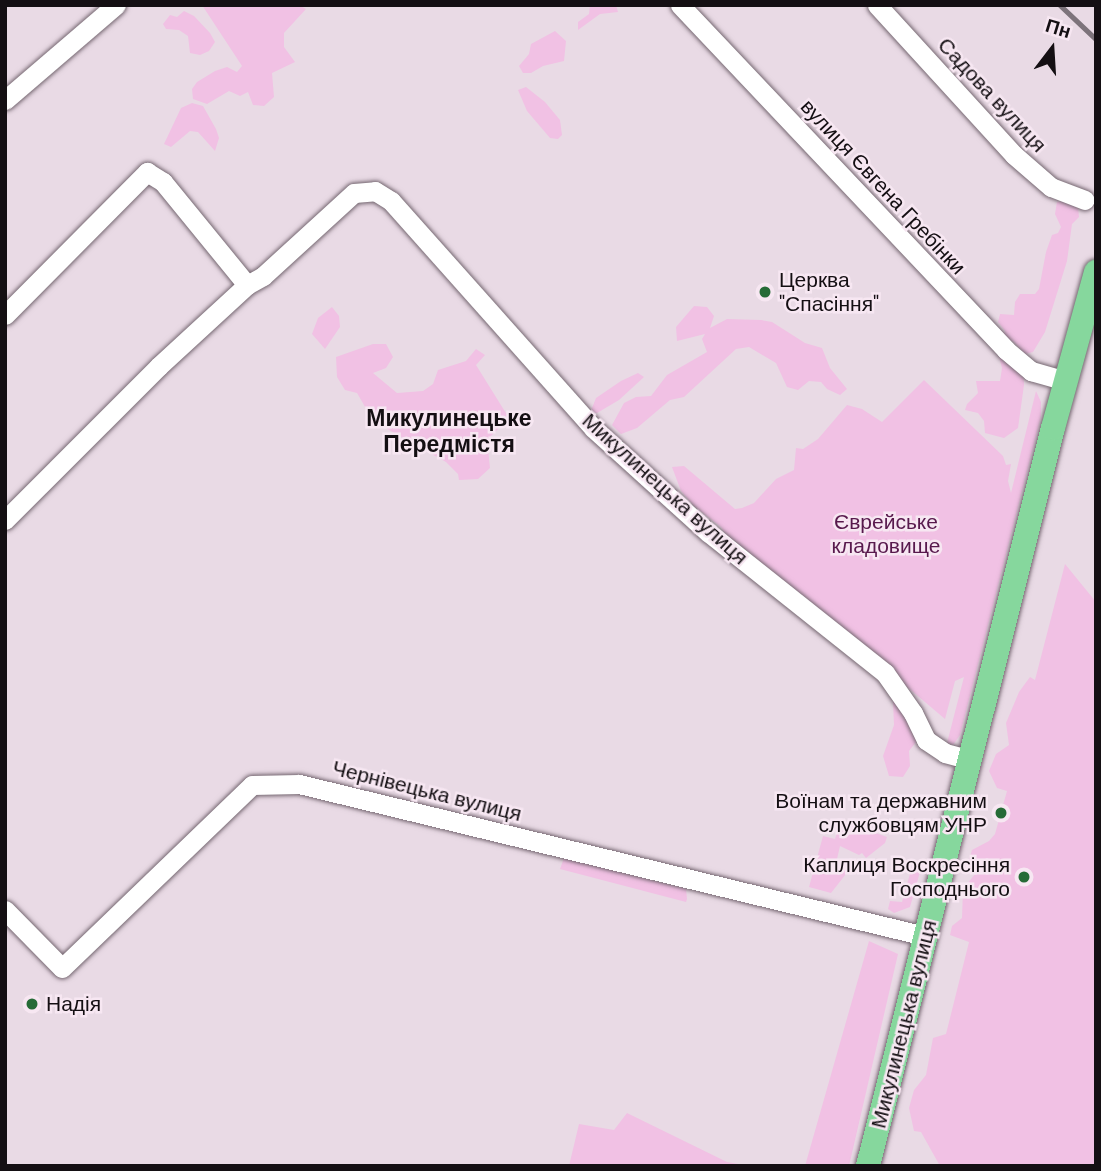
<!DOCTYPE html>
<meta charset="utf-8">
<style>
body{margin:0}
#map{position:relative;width:1101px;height:1171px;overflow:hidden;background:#e9dae5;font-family:"DM Sans",sans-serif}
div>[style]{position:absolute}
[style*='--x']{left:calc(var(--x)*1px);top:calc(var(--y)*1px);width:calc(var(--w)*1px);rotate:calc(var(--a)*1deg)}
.green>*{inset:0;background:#f1c1e4}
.roads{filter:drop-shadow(0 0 2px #756771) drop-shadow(0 0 2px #756771)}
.minor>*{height:19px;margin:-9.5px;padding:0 9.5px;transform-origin:9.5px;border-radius:9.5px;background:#fff}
.major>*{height:24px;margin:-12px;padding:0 12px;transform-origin:12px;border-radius:12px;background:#86d79d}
.rail>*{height:4.5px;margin:-2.25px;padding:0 2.25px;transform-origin:2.25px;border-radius:2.25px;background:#7d737b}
.dots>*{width:19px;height:19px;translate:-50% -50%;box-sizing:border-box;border:4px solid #f7e7f2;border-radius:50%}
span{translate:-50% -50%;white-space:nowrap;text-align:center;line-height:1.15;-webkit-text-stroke:5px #f7e7f2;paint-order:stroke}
.street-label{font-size:21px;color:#140f13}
.poi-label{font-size:21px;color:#140f13}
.left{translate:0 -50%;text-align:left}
.right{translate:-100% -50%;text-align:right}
.park-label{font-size:21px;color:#58194d}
.neighbourhood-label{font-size:23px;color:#140f13;font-weight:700}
.frame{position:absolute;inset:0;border:7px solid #140f13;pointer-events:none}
.north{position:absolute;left:1017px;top:14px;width:70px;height:70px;-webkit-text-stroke:5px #f7e7f2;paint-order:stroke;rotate:17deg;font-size:19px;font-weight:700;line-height:28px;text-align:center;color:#140f13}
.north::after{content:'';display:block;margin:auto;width:24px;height:32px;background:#140f13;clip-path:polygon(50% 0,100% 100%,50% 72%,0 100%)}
</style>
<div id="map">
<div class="green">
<i style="clip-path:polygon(202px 5px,299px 5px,306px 9px,284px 33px,284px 47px,295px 62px,272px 73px,274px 97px,264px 106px,253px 105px,248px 92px,240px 96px,229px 91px,207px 104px,193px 99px,192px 89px,197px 82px,215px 71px,227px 67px,237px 72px,242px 66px)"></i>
<i style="clip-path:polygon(590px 5px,616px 5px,618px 12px,600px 14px,578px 30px,578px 22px,589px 14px)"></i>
<i style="clip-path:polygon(184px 11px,194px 16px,210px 33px,215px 42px,209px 51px,200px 55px,190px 53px,188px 36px,179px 30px,166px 29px,163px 24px,170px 15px,177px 17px)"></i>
<i style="clip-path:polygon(555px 31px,566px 41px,564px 61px,543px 66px,531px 73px,523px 73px,519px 66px,529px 54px,531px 44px)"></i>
<i style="clip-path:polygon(526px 87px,545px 102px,560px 120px,562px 135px,558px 139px,550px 138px,527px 111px,518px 90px)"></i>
<i style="clip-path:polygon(192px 103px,203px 106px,216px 129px,219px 138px,215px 151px,198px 132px,190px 131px,171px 147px,164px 144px,181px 108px)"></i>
<i style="clip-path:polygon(1063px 201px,1078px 208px,1079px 217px,1072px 224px,1067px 261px,1045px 332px,1033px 352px,1025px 354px,1013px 341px,1005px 340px,1003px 336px,1005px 331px,998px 322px,1000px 314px,1014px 315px,1015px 302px,1020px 294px,1035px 294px,1039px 289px,1046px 252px,1052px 235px,1058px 233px,1061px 227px,1055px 214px,1057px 202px)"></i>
<i style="clip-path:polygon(694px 306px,707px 307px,714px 316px,710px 328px,727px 319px,761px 320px,772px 322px,805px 343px,822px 348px,830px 368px,847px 389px,840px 395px,827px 389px,821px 382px,809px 381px,798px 390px,787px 387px,776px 363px,749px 347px,736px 349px,684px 397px,670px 400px,637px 428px,621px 434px,612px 425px,624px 403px,636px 397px,651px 396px,667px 375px,707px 352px,702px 339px,705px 334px,677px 341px,676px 327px)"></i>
<i style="clip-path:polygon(332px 307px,339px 316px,340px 327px,325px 349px,312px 334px,318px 318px)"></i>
<i style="clip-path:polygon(373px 344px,386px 344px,393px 357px,386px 368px,373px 373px,397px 393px,423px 391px,433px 384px,438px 370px,466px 361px,476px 349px,485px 355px,476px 365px,509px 418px,487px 440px,490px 468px,478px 479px,459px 480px,458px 474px,446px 462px,389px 430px,371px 417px,357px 393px,345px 390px,337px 377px,336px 357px)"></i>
<i style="clip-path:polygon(997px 349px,1023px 360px,1024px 385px,1018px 428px,1004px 438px,985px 433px,984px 421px,978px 413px,965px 410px,967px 404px,978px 393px,976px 381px,1000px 381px,1002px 368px)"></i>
<i style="clip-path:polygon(638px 373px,644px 377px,619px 400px,597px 413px,590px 413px,596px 398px,621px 381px)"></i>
<i style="clip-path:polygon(924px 380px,1003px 456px,1006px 465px,1011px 464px,1008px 481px,1011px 493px,1036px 391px,1041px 402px,1041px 417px,960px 735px,953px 745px,947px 743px,964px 677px,955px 681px,945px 719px,741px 546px,729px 540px,721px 527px,694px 506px,681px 491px,672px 467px,684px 466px,735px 509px,742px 508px,754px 503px,776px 479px,794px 470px,796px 448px,803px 449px,818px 439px,847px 405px,862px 409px,882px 422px)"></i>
<i style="clip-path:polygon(1065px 564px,1096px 602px,1096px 1166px,940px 1166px,921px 1132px,914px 1131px,909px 1108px,914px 1090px,926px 1075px,933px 1038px,946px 1034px,969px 942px,950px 935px,952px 926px,962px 918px,963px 889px,979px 869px,969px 860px,972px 850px,989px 841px,995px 834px,1007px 791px,997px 788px,989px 771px,996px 754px,1009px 745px,1006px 723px,1019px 692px,1030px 677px,1035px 680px)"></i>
<i style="clip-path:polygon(901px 694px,916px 742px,909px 751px,910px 766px,903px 777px,889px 776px,883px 756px,894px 725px,893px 702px)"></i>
<i style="clip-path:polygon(852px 825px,887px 837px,885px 843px,866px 858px,862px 853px,859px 855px,840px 846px,837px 859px,853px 865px,831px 893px,809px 887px,823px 836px,835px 839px,838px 829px)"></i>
<i style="clip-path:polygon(564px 858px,686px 889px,687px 899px,686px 902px,560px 869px)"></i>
<i style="clip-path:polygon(913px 863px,922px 865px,910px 907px,894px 913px,888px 909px,890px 901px,902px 902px)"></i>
<i style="clip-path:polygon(869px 941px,898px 954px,849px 1166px,805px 1166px)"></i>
<i style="clip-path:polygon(627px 1113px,727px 1162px,749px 1166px,569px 1166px,579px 1124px,614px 1130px)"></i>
</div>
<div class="roads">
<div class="minor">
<i style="--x:680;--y:5;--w:475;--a:46.6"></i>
<i style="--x:1006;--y:350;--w:33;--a:40"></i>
<i style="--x:1031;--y:371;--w:36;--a:16"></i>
<i style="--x:877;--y:5;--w:203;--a:47.6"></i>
<i style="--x:1014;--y:155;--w:49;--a:40.9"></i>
<i style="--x:1051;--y:187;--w:36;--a:21"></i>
<i style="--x:5;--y:100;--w:146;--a:-40.6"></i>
<i style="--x:247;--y:285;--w:18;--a:-29"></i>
<i style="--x:263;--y:276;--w:123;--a:-42.4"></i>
<i style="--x:354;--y:193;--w:21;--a:-5"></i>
<i style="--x:375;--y:191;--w:19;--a:32"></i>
<i style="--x:391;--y:201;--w:304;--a:48.3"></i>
<i style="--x:593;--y:428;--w:156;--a:42.2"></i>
<i style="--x:709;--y:533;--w:225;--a:38.5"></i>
<i style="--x:885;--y:673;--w:49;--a:55"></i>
<i style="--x:913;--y:713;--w:30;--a:64"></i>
<i style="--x:926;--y:740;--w:23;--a:34"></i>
<i style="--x:945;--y:753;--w:27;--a:15"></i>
<i style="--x:5;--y:315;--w:202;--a:-45.2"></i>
<i style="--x:147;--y:172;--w:19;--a:32"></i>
<i style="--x:163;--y:182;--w:133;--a:50.8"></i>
<i style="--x:247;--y:285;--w:120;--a:137.4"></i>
<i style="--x:159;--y:366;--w:218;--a:135"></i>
<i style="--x:5;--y:910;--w:81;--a:45.5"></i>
<i style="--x:62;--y:968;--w:264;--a:-43.9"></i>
<i style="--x:252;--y:785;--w:47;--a:-1.2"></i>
<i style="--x:299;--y:784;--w:644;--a:13.65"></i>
</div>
<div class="major">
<i style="--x:868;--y:1166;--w:761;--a:-75.93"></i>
<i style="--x:1053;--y:428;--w:162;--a:-74.6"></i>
</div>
</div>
<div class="rail">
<i style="--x:1060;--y:5;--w:50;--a:43.4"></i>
</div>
<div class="dots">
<i style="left:765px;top:292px;background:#266b37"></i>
<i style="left:1001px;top:813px;background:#266b37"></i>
<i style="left:1024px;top:877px;background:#266b37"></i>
<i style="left:32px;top:1004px;background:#266b37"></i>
</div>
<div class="street-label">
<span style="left:992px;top:95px;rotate:47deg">Садова вулиця</span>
<span style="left:883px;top:187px;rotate:47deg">вулиця Євгена Гребінки</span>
<span style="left:665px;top:489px;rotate:42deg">Микулинецька вулиця</span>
<span style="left:427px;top:791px;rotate:14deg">Чернівецька вулиця</span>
<span style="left:904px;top:1024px;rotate:-76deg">Микулинецька вулиця</span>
</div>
<div class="poi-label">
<span class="left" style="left:779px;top:292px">Церква<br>"Спасіння"</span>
<span class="right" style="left:987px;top:813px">Воїнам та державним<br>службовцям УНР</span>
<span class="right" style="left:1010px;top:877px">Каплиця Воскресіння<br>Господнього</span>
<span class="left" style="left:46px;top:1004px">Надія</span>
</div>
<div class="park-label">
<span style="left:886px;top:534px">Єврейське<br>кладовище</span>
</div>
<div class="neighbourhood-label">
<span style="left:449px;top:431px">Микулинецьке<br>Передмістя</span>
</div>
<div class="frame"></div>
<div class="north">Пн</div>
</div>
